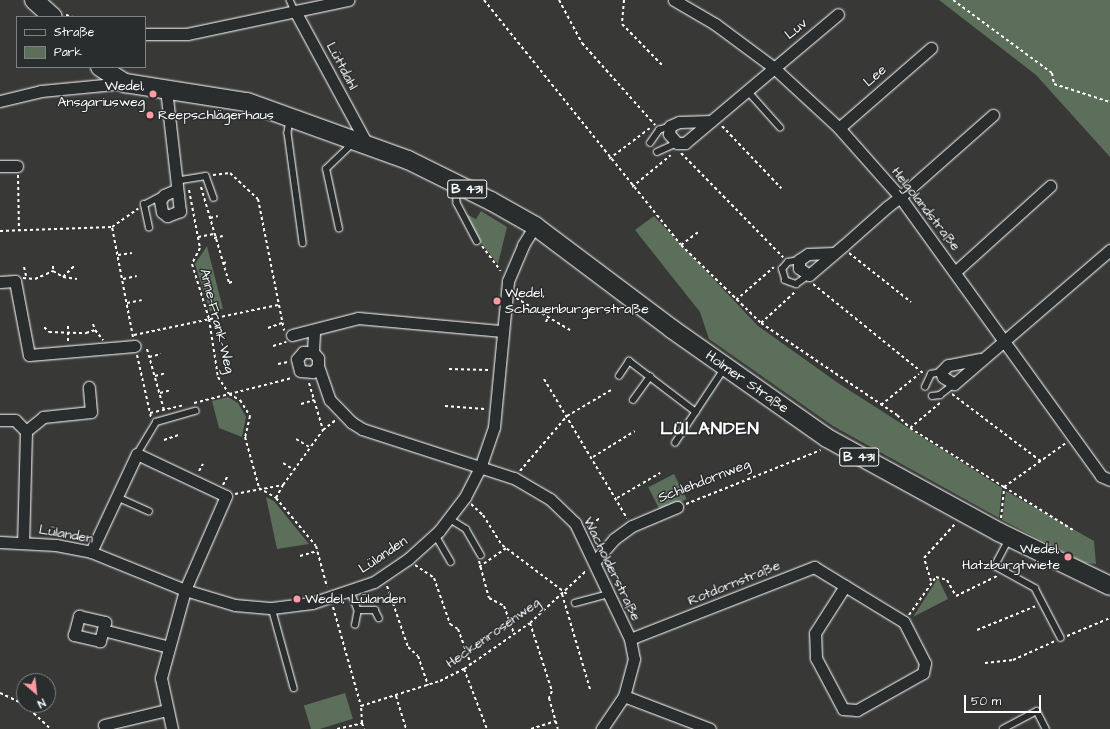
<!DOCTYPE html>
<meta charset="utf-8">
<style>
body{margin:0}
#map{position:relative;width:1110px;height:729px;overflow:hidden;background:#383836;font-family:"Architects Daughter",sans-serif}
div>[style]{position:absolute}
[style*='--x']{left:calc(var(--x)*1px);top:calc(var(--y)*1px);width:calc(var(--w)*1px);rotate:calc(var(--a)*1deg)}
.green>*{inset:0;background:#5b6f5a;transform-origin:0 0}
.path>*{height:2px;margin-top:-1px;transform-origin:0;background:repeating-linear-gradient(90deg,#fff 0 3px,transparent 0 6px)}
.roads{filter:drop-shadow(0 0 1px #fff) drop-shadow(0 0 1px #fff)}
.lane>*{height:5.5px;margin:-2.75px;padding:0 2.75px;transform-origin:2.75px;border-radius:2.75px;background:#2a2d2e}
.street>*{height:11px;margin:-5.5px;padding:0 5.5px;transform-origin:5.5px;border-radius:5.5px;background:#2a2d2e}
.primary>*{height:18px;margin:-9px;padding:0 9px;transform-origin:9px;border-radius:9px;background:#2a2d2e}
.dots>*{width:11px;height:11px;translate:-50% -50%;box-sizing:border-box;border:2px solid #2a2d2e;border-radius:50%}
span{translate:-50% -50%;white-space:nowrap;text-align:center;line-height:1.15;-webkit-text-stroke:3px #2a2d2e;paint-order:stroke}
.shield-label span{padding:1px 3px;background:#2a2d2e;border:1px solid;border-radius:3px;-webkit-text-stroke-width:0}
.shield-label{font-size:13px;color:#fff;font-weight:700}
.street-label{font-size:14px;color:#fff}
.poi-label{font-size:14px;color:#fff}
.right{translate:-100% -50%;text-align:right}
.left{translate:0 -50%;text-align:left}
.district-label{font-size:18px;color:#fff;font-weight:700;letter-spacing:1px}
.legend{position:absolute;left:16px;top:16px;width:130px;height:52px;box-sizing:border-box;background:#2a2d2e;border:1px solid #7f8182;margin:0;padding:5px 7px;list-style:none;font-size:12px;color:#fff}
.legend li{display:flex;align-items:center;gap:8px;height:20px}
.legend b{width:20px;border:1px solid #7f8182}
.north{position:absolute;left:16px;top:673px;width:40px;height:40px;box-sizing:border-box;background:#2a2d2e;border:1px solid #7f8182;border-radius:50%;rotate:152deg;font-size:11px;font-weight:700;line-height:16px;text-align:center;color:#fff}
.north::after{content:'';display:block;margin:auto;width:14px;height:18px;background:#ff9aa2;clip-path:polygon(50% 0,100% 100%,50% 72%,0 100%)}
.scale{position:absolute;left:964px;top:695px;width:77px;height:18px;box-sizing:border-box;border:2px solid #fff;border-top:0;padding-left:5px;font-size:12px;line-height:14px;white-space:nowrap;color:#fff;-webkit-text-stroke:3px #2a2d2e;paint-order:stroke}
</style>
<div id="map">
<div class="green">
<i style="clip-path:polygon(939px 0,1110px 0,1110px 157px,1036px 75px)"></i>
<i style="clip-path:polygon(481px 211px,507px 227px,498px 264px,480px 242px,466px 214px,476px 219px)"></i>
<i style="clip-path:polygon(654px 216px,758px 326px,838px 383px,1002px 488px,999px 518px,833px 426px,709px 339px,700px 312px,635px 230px)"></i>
<i style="clip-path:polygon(207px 246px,223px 309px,210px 311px,195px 264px)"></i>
<i style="clip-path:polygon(228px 397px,238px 403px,246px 417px,242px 437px,219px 428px,212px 401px)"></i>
<i style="left:674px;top:474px;width:28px;height:29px;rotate:63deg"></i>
<i style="clip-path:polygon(1006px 491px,1094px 541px,1096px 564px,1085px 563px,1002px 520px)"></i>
<i style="clip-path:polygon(266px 497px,274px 501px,309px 544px,277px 549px)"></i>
<i style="clip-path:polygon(938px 578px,948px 599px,913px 617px)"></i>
<i style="left:345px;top:693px;width:27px;height:43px;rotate:73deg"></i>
</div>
<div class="path">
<i style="--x:484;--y:0;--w:314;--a:51.2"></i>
<i style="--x:681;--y:245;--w:112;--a:44.3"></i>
<i style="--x:761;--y:323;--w:164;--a:34.1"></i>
<i style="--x:897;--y:415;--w:18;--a:45"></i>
<i style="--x:910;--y:428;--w:111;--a:32.1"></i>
<i style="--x:1004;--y:487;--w:76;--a:-35.4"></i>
<i style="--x:559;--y:0;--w:49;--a:61.9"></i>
<i style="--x:582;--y:43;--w:110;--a:48.3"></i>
<i style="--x:624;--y:0;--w:24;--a:95"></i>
<i style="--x:622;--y:24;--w:57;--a:45.7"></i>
<i style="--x:953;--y:0;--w:123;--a:36.4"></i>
<i style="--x:1052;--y:73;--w:11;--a:80"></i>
<i style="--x:1054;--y:84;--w:59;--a:17.8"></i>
<i style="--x:66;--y:15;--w:7;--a:16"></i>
<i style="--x:722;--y:126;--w:86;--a:46.4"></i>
<i style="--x:681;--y:153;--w:146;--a:45.6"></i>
<i style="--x:609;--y:159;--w:51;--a:-37.1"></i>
<i style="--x:18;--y:175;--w:55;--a:89"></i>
<i style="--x:213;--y:175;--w:17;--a:-7"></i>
<i style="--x:230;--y:173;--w:38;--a:43"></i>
<i style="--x:258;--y:199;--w:134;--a:78.8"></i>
<i style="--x:201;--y:187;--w:100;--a:73.7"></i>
<i style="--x:229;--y:283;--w:5;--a:-22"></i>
<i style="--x:632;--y:187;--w:50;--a:-39.4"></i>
<i style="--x:189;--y:190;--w:59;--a:79.3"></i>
<i style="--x:200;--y:248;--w:18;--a:117"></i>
<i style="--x:192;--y:264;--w:58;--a:72.8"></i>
<i style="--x:209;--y:319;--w:59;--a:81.2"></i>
<i style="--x:218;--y:377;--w:20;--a:57"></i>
<i style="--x:229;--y:394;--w:13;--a:29"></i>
<i style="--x:240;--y:400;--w:19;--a:58"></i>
<i style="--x:250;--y:416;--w:22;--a:103"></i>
<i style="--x:245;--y:437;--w:53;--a:74.6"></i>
<i style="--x:259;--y:488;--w:20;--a:30"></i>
<i style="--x:276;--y:498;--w:62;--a:50.2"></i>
<i style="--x:316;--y:546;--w:42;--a:75"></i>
<i style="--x:210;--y:218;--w:8;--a:-14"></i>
<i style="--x:0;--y:231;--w:112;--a:-2"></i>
<i style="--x:198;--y:237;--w:16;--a:-11"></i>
<i style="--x:214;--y:238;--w:9;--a:-13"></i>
<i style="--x:681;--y:245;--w:21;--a:-37"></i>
<i style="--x:482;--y:246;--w:31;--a:53"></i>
<i style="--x:849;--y:253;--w:79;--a:38.3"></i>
<i style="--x:118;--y:255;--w:14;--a:-8"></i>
<i style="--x:223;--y:263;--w:6;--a:-9"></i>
<i style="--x:53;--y:266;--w:5;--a:90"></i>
<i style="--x:24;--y:267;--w:9;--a:77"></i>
<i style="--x:63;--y:277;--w:16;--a:-45"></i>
<i style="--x:23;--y:278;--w:12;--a:5"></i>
<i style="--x:35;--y:279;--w:20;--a:-24"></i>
<i style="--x:53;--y:271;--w:12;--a:31"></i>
<i style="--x:63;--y:277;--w:14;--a:8"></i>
<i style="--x:123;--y:279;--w:14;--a:-12"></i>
<i style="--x:813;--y:284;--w:143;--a:39"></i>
<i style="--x:516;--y:298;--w:63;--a:30.7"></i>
<i style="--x:736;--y:300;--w:50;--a:-41"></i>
<i style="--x:127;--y:303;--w:15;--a:-11"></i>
<i style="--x:546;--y:322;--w:5;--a:-68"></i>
<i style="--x:761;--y:323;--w:46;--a:-42.4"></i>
<i style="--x:93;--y:324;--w:6;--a:72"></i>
<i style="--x:68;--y:326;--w:16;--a:90"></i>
<i style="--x:44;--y:327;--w:7;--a:45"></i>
<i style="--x:49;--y:332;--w:37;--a:2"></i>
<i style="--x:86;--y:333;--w:9;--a:-18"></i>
<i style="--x:95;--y:330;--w:13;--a:51"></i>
<i style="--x:268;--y:328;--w:15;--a:-20"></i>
<i style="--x:134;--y:335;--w:147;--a:-11.8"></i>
<i style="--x:133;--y:337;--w:112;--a:-100.8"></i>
<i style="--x:112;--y:227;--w:32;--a:-35"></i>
<i style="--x:273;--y:346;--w:14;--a:-17"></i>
<i style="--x:147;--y:349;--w:63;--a:74.4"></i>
<i style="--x:137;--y:355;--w:64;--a:77.3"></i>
<i style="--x:149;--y:357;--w:12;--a:-14"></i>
<i style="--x:278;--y:364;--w:10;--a:-11"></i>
<i style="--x:449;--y:369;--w:40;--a:1.4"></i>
<i style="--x:155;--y:376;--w:11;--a:-15"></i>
<i style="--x:544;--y:379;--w:162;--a:59.2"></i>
<i style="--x:309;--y:383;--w:49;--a:73.4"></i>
<i style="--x:160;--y:393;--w:11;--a:-15"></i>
<i style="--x:952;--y:394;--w:113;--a:37.1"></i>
<i style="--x:194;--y:403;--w:101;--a:-14.3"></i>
<i style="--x:301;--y:404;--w:14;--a:-17"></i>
<i style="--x:881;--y:405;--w:49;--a:-39.2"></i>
<i style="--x:445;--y:406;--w:40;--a:4.3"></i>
<i style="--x:150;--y:413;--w:35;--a:-13"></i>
<i style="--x:910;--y:428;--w:39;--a:-40"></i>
<i style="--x:296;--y:439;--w:17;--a:31"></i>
<i style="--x:164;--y:440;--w:18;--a:-19"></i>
<i style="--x:593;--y:457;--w:49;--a:-31.8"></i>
<i style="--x:283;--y:463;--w:13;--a:32"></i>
<i style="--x:199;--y:471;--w:8;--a:-60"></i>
<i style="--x:520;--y:471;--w:72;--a:-49.5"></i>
<i style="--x:567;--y:416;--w:51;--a:-30.6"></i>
<i style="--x:223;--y:485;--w:9;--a:-63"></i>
<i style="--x:235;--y:494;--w:49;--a:-10.6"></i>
<i style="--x:283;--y:485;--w:68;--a:-54"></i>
<i style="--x:323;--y:430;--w:16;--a:-38"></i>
<i style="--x:276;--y:498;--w:15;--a:-62"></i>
<i style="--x:617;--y:498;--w:50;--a:-30.2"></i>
<i style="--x:471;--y:504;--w:16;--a:43"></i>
<i style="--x:483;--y:515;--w:36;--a:58"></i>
<i style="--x:502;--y:545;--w:83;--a:37.1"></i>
<i style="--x:686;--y:504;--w:145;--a:-21.8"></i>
<i style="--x:1001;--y:518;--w:31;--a:-84"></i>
<i style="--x:1004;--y:487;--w:81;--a:31.9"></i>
<i style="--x:587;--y:528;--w:18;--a:-38"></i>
<i style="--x:300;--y:556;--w:18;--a:-16"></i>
<i style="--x:479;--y:561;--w:38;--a:75"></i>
<i style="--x:489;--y:598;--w:17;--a:28"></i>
<i style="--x:504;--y:606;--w:30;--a:70"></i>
<i style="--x:415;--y:565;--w:23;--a:34"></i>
<i style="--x:434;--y:578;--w:49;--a:70.8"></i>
<i style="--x:450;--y:624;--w:9;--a:32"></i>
<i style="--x:458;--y:629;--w:38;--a:70"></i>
<i style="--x:479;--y:567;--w:33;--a:-35"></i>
<i style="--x:931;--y:581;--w:24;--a:-107"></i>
<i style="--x:924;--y:558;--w:46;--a:-47.6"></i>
<i style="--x:387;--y:586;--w:65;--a:71"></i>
<i style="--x:408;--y:647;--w:13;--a:42"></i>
<i style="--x:418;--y:656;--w:31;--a:71"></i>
<i style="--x:562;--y:594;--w:99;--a:73.6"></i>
<i style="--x:333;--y:607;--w:103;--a:74.2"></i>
<i style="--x:909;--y:615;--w:47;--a:-54.6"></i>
<i style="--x:936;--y:577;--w:11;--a:15"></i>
<i style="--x:947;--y:580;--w:18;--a:61"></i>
<i style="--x:956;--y:596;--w:46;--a:-26"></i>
<i style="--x:530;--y:623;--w:71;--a:72.1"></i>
<i style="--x:552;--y:691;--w:8;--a:113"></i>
<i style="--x:549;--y:698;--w:32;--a:74"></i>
<i style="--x:977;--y:630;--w:64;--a:-22.1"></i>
<i style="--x:1067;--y:636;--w:47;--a:-22.7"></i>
<i style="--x:985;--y:663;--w:28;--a:-6"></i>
<i style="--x:1013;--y:660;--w:46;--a:-24.3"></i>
<i style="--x:464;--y:669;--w:64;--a:69"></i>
<i style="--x:0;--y:693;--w:26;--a:25"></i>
<i style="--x:396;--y:696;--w:34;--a:73"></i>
<i style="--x:25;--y:705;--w:35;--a:43"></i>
<i style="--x:362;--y:723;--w:6;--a:72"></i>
<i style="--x:337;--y:729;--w:26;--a:-13"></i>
<i style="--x:362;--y:723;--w:17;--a:-93"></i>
<i style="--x:361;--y:706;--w:83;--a:-17.6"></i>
<i style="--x:440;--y:681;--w:27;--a:-27"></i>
<i style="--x:464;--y:669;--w:80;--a:-34.9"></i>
<i style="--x:530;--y:623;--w:76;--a:-42.9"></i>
<i style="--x:531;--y:729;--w:26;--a:-18"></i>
</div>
<div class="roads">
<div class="lane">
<i style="--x:290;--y:0;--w:12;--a:66"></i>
<i style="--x:747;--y:90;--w:50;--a:48.3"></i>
<i style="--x:290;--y:120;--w:13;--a:99"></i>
<i style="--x:288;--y:133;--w:111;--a:82.2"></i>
<i style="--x:650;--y:143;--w:16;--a:-55"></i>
<i style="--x:659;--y:130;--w:12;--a:-20"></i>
<i style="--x:657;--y:152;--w:22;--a:-24"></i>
<i style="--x:175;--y:181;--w:31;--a:-9"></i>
<i style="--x:206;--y:176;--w:23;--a:70"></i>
<i style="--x:456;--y:188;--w:15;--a:86"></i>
<i style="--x:457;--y:203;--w:43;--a:62.2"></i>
<i style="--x:149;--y:228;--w:24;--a:-102"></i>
<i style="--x:144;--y:205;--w:21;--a:-28"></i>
<i style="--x:339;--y:229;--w:61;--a:-102.2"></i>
<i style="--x:326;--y:169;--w:36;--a:-44"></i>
<i style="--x:785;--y:279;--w:10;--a:-107"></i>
<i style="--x:782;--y:269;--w:9;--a:-49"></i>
<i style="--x:788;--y:262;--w:11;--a:-10"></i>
<i style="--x:785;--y:280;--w:12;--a:20"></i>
<i style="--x:796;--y:284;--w:16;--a:-35"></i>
<i style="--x:619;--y:376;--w:18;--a:-56"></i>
<i style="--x:629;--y:361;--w:84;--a:37.3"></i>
<i style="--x:925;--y:387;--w:14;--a:-65"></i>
<i style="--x:931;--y:374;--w:10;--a:-11"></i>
<i style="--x:932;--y:396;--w:8;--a:-7"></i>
<i style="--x:940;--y:395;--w:18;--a:-38"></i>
<i style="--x:633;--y:400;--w:29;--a:-54"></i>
<i style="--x:675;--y:443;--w:89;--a:-56.5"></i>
<i style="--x:137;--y:454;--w:37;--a:-59"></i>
<i style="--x:156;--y:422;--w:41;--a:-15.8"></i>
<i style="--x:117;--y:497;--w:35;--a:24"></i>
<i style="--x:450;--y:519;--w:19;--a:32"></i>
<i style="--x:466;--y:529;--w:30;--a:60"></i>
<i style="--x:435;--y:534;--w:32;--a:60"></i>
<i style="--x:1009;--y:540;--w:30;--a:118"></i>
<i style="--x:995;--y:566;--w:46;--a:28.8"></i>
<i style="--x:1035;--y:588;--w:56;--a:62.5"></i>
<i style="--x:351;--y:592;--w:19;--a:69"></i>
<i style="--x:358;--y:610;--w:17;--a:0"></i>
<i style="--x:375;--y:610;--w:9;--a:63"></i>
<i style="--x:575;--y:603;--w:35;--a:-15"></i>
<i style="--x:272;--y:608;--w:83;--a:74.6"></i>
<i style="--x:355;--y:625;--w:15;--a:-79"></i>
<i style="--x:1003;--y:729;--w:38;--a:-28"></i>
<i style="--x:1037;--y:711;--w:20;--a:63"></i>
</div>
<div class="street">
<i style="--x:674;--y:0;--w:48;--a:30.3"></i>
<i style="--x:715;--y:24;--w:72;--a:36.6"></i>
<i style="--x:773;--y:67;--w:90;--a:42.7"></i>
<i style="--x:839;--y:128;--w:92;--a:48.5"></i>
<i style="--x:900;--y:197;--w:344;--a:54.2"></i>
<i style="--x:1101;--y:476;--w:10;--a:24"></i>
<i style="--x:295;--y:11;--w:153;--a:61.6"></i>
<i style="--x:145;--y:34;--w:42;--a:0"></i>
<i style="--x:187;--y:34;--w:165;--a:-11.9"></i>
<i style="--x:166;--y:89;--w:123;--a:83.5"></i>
<i style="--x:180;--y:211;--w:14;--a:159"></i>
<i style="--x:167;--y:216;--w:6;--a:-141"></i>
<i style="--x:162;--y:212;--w:11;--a:-100"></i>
<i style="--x:160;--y:201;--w:7;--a:-56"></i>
<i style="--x:164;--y:195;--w:13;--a:-23"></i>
<i style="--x:0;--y:101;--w:42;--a:-13.7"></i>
<i style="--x:41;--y:91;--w:84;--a:-5.4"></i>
<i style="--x:711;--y:121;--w:32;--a:178"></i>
<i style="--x:679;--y:122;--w:10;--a:156"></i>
<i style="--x:670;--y:126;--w:8;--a:97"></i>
<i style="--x:669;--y:134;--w:12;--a:48"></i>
<i style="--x:677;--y:143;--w:8;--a:0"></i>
<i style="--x:685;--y:143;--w:200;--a:-40.1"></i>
<i style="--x:839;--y:128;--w:122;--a:-41"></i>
<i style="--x:0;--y:166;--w:17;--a:0"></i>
<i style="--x:834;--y:253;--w:26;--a:178"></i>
<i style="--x:808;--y:254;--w:11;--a:146"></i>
<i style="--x:799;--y:260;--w:8;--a:90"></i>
<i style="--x:799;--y:268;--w:12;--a:35"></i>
<i style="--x:809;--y:275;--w:45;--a:-40.5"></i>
<i style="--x:843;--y:246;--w:59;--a:-41.6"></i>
<i style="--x:887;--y:207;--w:16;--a:-38"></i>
<i style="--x:900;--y:197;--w:124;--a:-41.4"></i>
<i style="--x:956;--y:271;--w:127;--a:-42.1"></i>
<i style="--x:0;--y:282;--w:15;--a:-4"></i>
<i style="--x:15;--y:281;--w:75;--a:79.3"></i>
<i style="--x:29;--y:355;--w:106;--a:-4.9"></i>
<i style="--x:292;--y:335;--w:68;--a:-14.4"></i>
<i style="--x:358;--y:318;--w:145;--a:5.2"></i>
<i style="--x:313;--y:352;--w:10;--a:180"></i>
<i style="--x:303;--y:352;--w:9;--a:131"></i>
<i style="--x:297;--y:359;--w:12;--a:76"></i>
<i style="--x:300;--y:371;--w:13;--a:4"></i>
<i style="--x:313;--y:372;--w:8;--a:-50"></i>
<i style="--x:318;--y:366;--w:8;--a:-90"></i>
<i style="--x:318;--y:358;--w:8;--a:-130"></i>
<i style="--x:313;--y:352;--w:22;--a:-87"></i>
<i style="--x:980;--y:359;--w:33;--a:169"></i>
<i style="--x:948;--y:365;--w:10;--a:135"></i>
<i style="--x:941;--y:372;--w:5;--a:68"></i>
<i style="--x:943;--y:377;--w:13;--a:32"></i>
<i style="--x:954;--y:384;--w:206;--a:-40.7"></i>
<i style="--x:318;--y:366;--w:36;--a:71"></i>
<i style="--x:330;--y:400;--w:30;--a:46"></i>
<i style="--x:351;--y:422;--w:13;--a:32"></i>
<i style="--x:362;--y:429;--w:160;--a:17.9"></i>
<i style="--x:514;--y:478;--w:42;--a:30.3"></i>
<i style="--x:550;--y:499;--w:35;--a:44"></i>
<i style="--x:575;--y:523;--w:128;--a:64.6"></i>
<i style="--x:630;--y:639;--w:20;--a:79"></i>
<i style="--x:634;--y:659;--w:38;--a:105"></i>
<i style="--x:624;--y:696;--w:40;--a:124"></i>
<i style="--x:0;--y:420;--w:15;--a:0"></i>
<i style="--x:15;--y:420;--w:16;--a:45"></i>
<i style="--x:26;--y:431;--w:111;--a:91.5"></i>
<i style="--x:26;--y:431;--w:22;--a:-39"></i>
<i style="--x:43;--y:417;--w:48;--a:-5.9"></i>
<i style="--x:91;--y:412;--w:25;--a:-95"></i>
<i style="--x:0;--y:542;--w:56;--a:3.1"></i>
<i style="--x:56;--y:545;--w:36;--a:11"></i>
<i style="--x:91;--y:552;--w:101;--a:22"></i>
<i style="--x:185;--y:590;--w:52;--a:16.7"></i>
<i style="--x:235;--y:605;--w:37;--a:5"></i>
<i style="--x:272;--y:608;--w:40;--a:-7.1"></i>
<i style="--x:312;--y:603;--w:65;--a:-18.7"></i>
<i style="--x:374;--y:582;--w:41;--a:-34.1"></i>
<i style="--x:408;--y:559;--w:42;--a:-42.1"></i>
<i style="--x:439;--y:531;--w:43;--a:-52.6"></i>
<i style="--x:465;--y:497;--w:36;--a:-63"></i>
<i style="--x:481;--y:465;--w:40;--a:-71.1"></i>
<i style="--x:494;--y:427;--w:147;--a:-84.5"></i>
<i style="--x:508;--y:281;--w:39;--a:-67"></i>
<i style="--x:523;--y:245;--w:22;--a:-58"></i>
<i style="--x:91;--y:552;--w:108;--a:-64.9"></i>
<i style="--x:137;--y:454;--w:98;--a:25.3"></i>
<i style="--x:226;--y:496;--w:103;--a:113.6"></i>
<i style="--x:185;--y:590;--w:91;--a:105.3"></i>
<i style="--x:161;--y:678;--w:52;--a:77.8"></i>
<i style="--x:595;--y:561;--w:29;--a:-49"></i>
<i style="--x:614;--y:539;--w:22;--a:-36"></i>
<i style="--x:632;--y:526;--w:49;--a:-22.9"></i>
<i style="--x:79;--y:616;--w:27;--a:13"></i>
<i style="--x:105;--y:622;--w:20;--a:105"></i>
<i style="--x:100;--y:641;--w:27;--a:-167"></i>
<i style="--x:74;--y:635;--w:20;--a:-75"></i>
<i style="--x:103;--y:630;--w:68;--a:14.4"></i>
<i style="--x:630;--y:639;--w:198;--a:-21.4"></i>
<i style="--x:814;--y:567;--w:105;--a:31.4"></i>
<i style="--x:904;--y:622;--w:46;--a:62.9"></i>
<i style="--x:925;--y:663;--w:10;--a:101"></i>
<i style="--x:923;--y:673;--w:76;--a:150.7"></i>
<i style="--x:857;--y:710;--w:14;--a:-176"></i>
<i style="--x:843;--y:709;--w:58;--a:-117.9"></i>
<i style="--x:816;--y:658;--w:25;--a:-92"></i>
<i style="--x:815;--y:633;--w:56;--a:-57.4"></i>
<i style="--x:624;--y:696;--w:92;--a:21"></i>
<i style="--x:104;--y:725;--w:65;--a:-13.4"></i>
</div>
<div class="primary">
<i style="--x:34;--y:0;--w:25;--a:42"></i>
<i style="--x:100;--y:67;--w:30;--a:33"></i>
<i style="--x:125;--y:83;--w:123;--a:8.9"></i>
<i style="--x:247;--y:102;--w:171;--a:19.8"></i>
<i style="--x:408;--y:160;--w:93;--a:26.3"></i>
<i style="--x:491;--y:201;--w:51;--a:29.6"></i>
<i style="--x:535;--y:226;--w:171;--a:36.9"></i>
<i style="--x:672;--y:329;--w:189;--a:35.1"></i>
<i style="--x:827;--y:438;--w:196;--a:28.7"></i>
<i style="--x:999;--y:532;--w:123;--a:25.9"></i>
</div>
</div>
<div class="dots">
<i style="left:153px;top:94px;background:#ff9aa2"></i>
<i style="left:150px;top:115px;background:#ff9aa2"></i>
<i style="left:497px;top:301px;background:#ff9aa2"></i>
<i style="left:1068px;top:557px;background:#ff9aa2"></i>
<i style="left:297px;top:599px;background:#ff9aa2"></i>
</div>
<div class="shield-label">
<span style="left:467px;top:189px">B 431</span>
<span style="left:859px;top:457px">B 431</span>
</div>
<div class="street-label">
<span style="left:796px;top:29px;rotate:-39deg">Luv</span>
<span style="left:342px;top:66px;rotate:62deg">Lüttdahl</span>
<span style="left:875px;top:76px;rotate:-41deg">Lee</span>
<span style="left:926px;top:209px;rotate:52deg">Helgolandstraße</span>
<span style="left:217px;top:321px;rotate:76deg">Anne-Frank-Weg</span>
<span style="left:747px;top:382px;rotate:35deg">Holmer Straße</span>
<span style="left:704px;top:481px;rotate:-21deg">Schlehdornweg</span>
<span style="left:66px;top:534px;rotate:10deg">Lülanden</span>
<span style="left:383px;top:555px;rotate:-34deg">Lülanden</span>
<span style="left:612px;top:569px;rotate:64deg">Wacholderstraße</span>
<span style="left:734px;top:583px;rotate:-22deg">Rotdornstraße</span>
<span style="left:493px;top:633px;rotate:-35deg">Heckenrosenweg</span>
</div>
<div class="poi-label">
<span class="right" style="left:145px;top:94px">Wedel,<br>Ansgariusweg</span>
<span class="left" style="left:158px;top:115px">Reepschlägerhaus</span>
<span class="left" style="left:505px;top:301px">Wedel,<br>Schauenburgerstraße</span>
<span class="right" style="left:1060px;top:557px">Wedel,<br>Hatzburgtwiete</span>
<span class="left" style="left:305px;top:599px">Wedel, Lülanden</span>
</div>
<div class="district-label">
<span style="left:710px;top:429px">LÜLANDEN</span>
</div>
<ul class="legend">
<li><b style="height:5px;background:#2a2d2e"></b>Straße</li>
<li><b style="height:11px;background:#5b6f5a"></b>Park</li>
</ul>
<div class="north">N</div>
<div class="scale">50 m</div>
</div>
